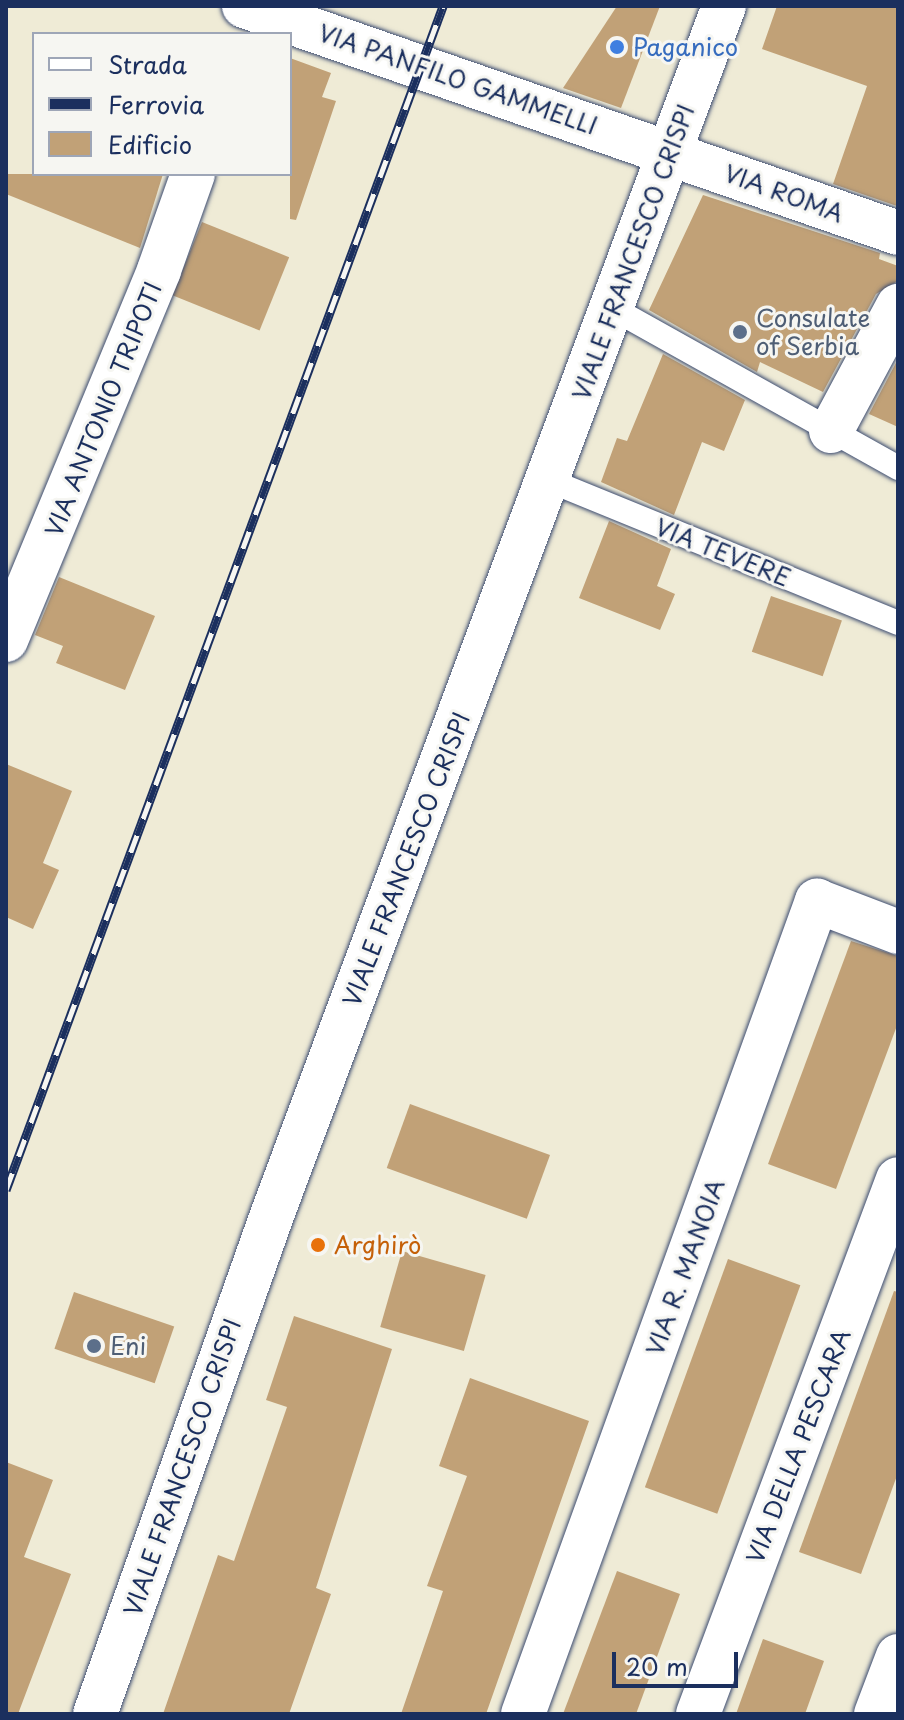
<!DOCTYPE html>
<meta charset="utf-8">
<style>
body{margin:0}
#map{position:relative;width:904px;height:1720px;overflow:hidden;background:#efebd6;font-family:"Playpen Sans",sans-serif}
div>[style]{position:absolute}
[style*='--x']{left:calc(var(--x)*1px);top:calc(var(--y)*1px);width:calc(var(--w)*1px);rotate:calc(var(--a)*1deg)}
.building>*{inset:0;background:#c1a177;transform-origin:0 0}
.roads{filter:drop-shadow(0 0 2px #3b4b70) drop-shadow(0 0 2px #3b4b70)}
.service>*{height:24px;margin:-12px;padding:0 12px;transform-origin:12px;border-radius:12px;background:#fff}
.minor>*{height:44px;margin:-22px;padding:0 22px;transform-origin:22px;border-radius:22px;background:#fff}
.tertiary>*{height:44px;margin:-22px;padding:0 22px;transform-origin:22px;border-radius:22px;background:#fff}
.rail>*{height:9px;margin-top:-4.5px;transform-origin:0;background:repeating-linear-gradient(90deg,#f6f6f2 0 18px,#1b2f5e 0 36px);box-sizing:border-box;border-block:2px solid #1b2f5e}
.dots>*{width:22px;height:22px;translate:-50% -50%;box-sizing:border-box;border:4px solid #f6f6f2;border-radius:50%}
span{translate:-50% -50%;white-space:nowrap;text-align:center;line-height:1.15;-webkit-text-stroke:6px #f6f6f2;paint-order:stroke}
.shop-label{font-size:24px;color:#366cbe}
.left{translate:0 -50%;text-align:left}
.street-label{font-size:24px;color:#1b2f5e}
.service-label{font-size:24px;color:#4e5e75}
.food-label{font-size:24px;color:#c56008}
.frame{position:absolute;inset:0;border:8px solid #1b2f5e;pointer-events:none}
.legend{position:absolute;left:32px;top:32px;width:260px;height:144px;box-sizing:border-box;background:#f6f6f2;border:2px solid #9ea6b7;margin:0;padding:10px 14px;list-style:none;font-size:24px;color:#1b2f5e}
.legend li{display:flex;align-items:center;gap:16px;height:40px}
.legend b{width:40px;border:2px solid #9ea6b7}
.scale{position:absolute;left:612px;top:1652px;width:126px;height:36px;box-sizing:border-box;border:4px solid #1b2f5e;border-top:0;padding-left:10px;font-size:24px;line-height:28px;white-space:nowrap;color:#1b2f5e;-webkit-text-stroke:6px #f6f6f2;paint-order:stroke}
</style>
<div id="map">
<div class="building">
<i style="clip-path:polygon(617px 6px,660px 6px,621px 108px,563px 88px)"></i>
<i style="clip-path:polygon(777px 6px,898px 6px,897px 206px,833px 184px,867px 86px,762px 49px)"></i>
<i style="clip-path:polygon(290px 58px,331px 73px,322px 97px,336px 101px,296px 220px,290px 219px)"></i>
<i style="clip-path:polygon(6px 174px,163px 174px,140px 248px,6px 194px)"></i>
<i style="clip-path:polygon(703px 195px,880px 253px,879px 259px,898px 266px,898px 281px,876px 294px,823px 392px,760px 362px,757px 372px,649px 310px)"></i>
<i style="left:202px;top:222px;width:94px;height:79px;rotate:22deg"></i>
<i style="clip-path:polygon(663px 354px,745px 400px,724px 451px,702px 442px,674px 515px,601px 482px,617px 438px,627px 441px)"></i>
<i style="clip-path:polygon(898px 359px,898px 427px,869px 414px)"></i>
<i style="clip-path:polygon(609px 521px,671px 549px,657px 586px,675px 594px,660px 630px,579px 598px)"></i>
<i style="clip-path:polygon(59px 577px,155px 616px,125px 690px,56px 663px,63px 646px,35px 635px)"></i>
<i style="left:771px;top:596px;width:75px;height:59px;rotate:19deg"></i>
<i style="clip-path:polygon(6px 764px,72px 791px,43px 863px,59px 870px,33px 929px,6px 917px)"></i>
<i style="clip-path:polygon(851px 941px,898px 956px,898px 1023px,836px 1189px,768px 1164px)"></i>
<i style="left:410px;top:1104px;width:149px;height:68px;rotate:20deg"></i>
<i style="left:402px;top:1251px;width:87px;height:79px;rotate:16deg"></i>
<i style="left:728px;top:1259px;width:77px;height:243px;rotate:20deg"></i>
<i style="clip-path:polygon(894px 1291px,898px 1292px,898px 1473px,861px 1574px,799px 1552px)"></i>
<i style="left:74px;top:1292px;width:106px;height:60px;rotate:19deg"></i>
<i style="clip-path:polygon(294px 1316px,392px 1349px,316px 1588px,331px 1594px,289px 1714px,163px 1714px,218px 1555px,234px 1561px,287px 1407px,266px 1400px)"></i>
<i style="clip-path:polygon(470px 1378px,589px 1421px,486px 1714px,401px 1714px,443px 1591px,427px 1586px,467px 1476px,439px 1466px)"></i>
<i style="clip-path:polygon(6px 1462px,53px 1480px,24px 1557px,71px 1574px,18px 1714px,6px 1714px)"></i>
<i style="clip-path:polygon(617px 1571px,680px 1594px,636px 1714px,563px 1714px)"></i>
<i style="clip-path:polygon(763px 1639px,824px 1661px,805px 1714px,736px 1714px)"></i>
</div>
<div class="roads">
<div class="service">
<i style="--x:612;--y:308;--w:328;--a:29.2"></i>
<i style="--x:548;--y:480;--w:378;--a:22.2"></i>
</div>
<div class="minor">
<i style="--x:244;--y:6;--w:692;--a:19.14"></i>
<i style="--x:831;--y:431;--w:142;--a:-61.8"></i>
<i style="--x:6;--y:640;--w:400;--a:-67.5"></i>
<i style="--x:159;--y:270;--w:102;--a:-70.5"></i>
<i style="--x:523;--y:1714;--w:865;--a:-70.12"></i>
<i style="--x:817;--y:901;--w:87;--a:20.9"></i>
<i style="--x:698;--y:1714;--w:571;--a:-69.5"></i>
<i style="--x:876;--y:1714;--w:62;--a:-69.2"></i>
</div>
<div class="tertiary">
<i style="--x:95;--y:1714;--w:529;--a:-70.47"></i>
<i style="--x:272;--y:1215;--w:1291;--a:-69.5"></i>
</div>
</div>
<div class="rail">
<i style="--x:6;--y:1190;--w:1262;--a:-69.74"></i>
</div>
<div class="dots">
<i style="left:617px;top:47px;background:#3f7fe0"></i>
<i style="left:740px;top:332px;background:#5c6f8a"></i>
<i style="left:318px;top:1245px;background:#e8710a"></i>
<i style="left:94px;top:1346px;background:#5c6f8a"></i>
</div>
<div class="shop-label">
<span class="left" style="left:633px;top:47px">Paganico</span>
</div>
<div class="street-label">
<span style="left:458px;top:79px;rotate:19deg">VIA PANFILO GAMMELLI</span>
<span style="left:784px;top:193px;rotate:20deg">VIA ROMA</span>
<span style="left:633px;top:252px;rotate:-70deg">VIALE FRANCESCO CRISPI</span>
<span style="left:103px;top:409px;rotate:-68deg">VIA ANTONIO TRIPOTI</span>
<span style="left:723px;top:552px;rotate:22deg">VIA TEVERE</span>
<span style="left:406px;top:859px;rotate:-69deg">VIALE FRANCESCO CRISPI</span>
<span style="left:685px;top:1267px;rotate:-70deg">VIA R. MANOIA</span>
<span style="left:798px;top:1446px;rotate:-69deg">VIA DELLA PESCARA</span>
<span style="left:182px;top:1467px;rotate:-71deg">VIALE FRANCESCO CRISPI</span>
</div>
<div class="service-label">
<span class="left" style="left:756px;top:332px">Consulate<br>of Serbia</span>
<span class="left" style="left:110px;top:1346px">Eni</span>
</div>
<div class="food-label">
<span class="left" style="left:334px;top:1245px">Arghirò</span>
</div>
<div class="frame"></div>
<ul class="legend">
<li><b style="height:10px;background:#fff"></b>Strada</li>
<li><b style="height:10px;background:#1b2f5e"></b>Ferrovia</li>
<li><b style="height:22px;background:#c1a177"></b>Edificio</li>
</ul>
<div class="scale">20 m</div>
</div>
